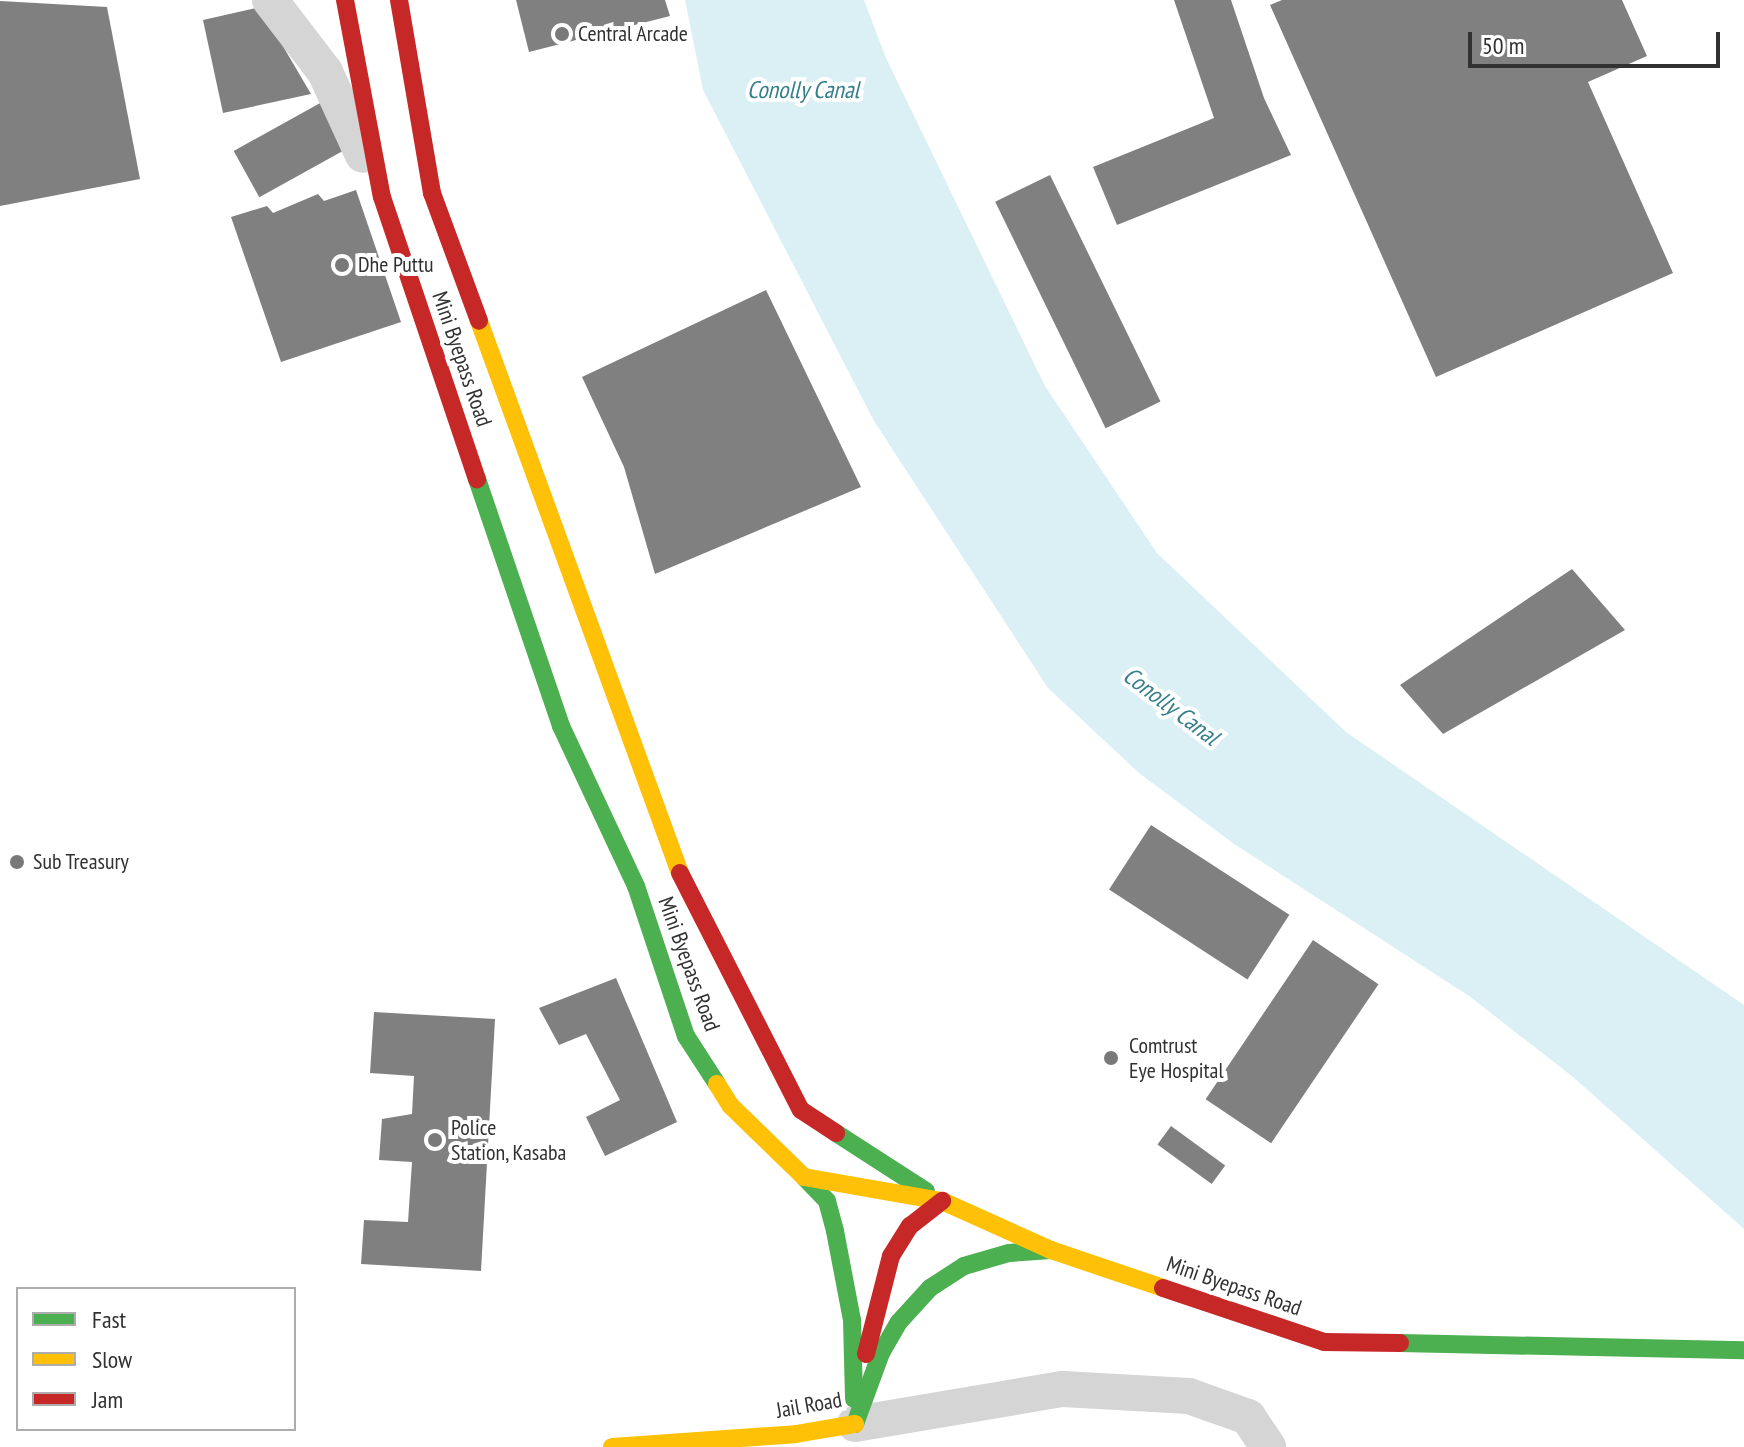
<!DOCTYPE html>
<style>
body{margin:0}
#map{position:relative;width:1744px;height:1447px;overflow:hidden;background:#fff;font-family:"PT Sans Narrow",sans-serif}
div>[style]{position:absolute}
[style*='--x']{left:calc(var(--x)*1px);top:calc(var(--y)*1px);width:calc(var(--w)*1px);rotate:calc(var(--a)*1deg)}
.water>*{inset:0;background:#dbf0f4}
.building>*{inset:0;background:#808080;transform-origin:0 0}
.street>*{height:36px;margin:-18px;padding:0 18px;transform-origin:18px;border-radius:18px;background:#d5d5d5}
.fast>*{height:18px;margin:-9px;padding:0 9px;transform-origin:9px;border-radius:9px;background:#4caf50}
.slow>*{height:18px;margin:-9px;padding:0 9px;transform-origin:9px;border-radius:9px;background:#ffc107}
.jam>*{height:18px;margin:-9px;padding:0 9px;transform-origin:9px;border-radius:9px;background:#c62828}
.dots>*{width:22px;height:22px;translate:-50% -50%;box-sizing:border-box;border:4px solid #fff;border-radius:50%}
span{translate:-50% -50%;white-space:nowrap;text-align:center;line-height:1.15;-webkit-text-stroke:8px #fff;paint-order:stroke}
.poi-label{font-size:22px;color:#313131}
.left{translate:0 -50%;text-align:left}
.street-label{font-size:22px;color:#313131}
.water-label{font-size:24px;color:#357e8b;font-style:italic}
.legend{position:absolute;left:16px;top:1287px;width:280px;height:144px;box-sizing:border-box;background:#fff;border:2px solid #adadad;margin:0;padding:10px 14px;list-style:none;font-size:24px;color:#313131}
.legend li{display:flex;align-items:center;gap:16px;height:40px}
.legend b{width:40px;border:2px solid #adadad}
.scale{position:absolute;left:1468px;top:32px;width:252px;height:36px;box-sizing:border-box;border:4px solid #313131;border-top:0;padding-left:10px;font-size:24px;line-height:28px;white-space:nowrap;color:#313131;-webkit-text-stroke:6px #fff;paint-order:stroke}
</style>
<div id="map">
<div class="water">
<i style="clip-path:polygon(685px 0,864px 0,886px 58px,1045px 386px,1157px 553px,1346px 732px,1744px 1005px,1744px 1229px,1573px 1077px,1469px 996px,1234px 844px,1139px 773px,1048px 688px,874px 421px,703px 90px)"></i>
</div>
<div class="building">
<i style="clip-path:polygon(516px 0,665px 0,670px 16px,529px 52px)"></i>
<i style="clip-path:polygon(1174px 0,1231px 0,1264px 98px,1291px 155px,1117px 225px,1093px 167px,1214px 118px)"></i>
<i style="clip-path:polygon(1282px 0,1622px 0,1647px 56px,1588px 82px,1673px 273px,1436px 377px,1270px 5px)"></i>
<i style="clip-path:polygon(0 1px,107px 7px,140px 179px,0 206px)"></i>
<i style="clip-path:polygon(260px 7px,311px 94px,223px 113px,203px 20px)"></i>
<i style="left:322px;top:102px;width:53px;height:101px;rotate:61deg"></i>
<i style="left:1050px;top:175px;width:252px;height:61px;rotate:64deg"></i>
<i style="clip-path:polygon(356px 190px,401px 322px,281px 362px,231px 217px,267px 206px,273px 213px,318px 194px,324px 201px)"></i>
<i style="clip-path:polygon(766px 290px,861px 487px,655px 574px,624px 467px,582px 377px)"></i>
<i style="clip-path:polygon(1572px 569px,1625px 630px,1443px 734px,1400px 685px)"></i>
<i style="left:1151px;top:825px;width:165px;height:77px;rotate:33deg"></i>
<i style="left:1313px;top:940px;width:79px;height:192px;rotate:34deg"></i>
<i style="clip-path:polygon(616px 978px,677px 1122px,605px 1156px,586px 1117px,620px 1100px,586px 1034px,559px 1045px,539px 1008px)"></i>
<i style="clip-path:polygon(374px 1012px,495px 1019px,481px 1271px,361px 1264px,364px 1220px,408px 1222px,412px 1162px,379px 1160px,382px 1119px,412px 1114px,414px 1076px,370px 1073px)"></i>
<i style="left:1171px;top:1126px;width:67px;height:23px;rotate:36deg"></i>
</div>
<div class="street">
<i style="--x:270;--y:0;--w:91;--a:52.6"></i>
<i style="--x:325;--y:72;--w:91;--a:65.4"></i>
<i style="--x:855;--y:1424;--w:211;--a:-9.6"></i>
<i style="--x:1063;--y:1389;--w:126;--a:3.2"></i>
<i style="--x:1189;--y:1396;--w:63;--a:19.6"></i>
<i style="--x:1248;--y:1417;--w:36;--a:56"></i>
</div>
<div class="fast">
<i style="--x:477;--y:479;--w:261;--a:71.2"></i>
<i style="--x:561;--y:726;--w:177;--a:64.9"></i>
<i style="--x:636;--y:886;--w:158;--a:71.6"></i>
<i style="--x:686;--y:1036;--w:57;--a:57.1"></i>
<i style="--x:836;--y:1133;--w:107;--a:32.8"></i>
<i style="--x:804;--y:1177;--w:33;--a:46"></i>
<i style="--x:827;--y:1201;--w:31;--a:75"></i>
<i style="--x:835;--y:1231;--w:91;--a:79.2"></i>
<i style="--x:852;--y:1320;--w:79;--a:88.5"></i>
<i style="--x:1400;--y:1343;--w:344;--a:1.2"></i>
<i style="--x:855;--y:1424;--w:76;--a:-69.9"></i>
<i style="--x:881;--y:1353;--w:36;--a:-60"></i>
<i style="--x:899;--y:1322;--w:46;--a:-47.6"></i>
<i style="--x:930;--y:1288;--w:40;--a:-32.9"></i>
<i style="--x:964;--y:1266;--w:47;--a:-16.1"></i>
<i style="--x:1009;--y:1253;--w:42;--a:-4.1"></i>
</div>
<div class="slow">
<i style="--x:479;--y:321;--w:587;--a:69.99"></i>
<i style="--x:717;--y:1084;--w:26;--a:58"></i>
<i style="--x:731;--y:1106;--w:102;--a:44.2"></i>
<i style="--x:804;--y:1177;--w:140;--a:9.9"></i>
<i style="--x:942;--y:1201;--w:120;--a:24.2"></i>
<i style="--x:1051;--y:1250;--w:118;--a:18.7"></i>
<i style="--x:612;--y:1447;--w:184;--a:-4"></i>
<i style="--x:796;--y:1434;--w:60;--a:-9.6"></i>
</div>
<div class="jam">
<i style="--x:345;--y:0;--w:200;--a:79.4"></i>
<i style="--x:382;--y:197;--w:298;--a:71.4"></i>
<i style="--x:399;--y:0;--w:196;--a:80.3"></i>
<i style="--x:432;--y:193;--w:136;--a:69.8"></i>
<i style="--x:680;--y:873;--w:266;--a:63"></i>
<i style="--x:801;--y:1110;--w:42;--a:33.3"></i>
<i style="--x:1163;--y:1288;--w:170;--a:18.5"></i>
<i style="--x:1324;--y:1342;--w:76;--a:0.8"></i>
<i style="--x:866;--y:1354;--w:101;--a:-75.7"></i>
<i style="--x:891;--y:1256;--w:36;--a:-58"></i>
<i style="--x:910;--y:1226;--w:41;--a:-38"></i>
</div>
<div class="dots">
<i style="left:562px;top:34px;background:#797979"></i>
<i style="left:342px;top:265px;background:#797979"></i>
<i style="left:17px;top:862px;background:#797979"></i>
<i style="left:1111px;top:1058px;background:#797979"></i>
<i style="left:435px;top:1140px;background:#797979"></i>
</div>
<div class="poi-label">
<span class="left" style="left:578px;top:34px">Central Arcade</span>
<span class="left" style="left:358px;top:265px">Dhe Puttu</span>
<span class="left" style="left:33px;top:862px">Sub Treasury</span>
<span class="left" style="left:1129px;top:1058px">Comtrust<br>Eye Hospital</span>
<span class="left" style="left:451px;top:1140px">Police<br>Station, Kasaba</span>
</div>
<div class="street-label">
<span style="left:462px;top:359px;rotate:71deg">Mini Byepass Road</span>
<span style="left:689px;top:964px;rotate:70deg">Mini Byepass Road</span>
<span style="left:1234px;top:1286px;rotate:19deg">Mini Byepass Road</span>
<span style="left:809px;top:1405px;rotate:-10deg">Jail Road</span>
</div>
<div class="water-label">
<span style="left:803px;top:90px">Conolly Canal</span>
<span style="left:1171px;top:706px;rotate:37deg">Conolly Canal</span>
</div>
<ul class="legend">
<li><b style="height:10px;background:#4caf50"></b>Fast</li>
<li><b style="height:10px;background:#ffc107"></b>Slow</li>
<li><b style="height:10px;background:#c62828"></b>Jam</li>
</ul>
<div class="scale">50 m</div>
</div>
